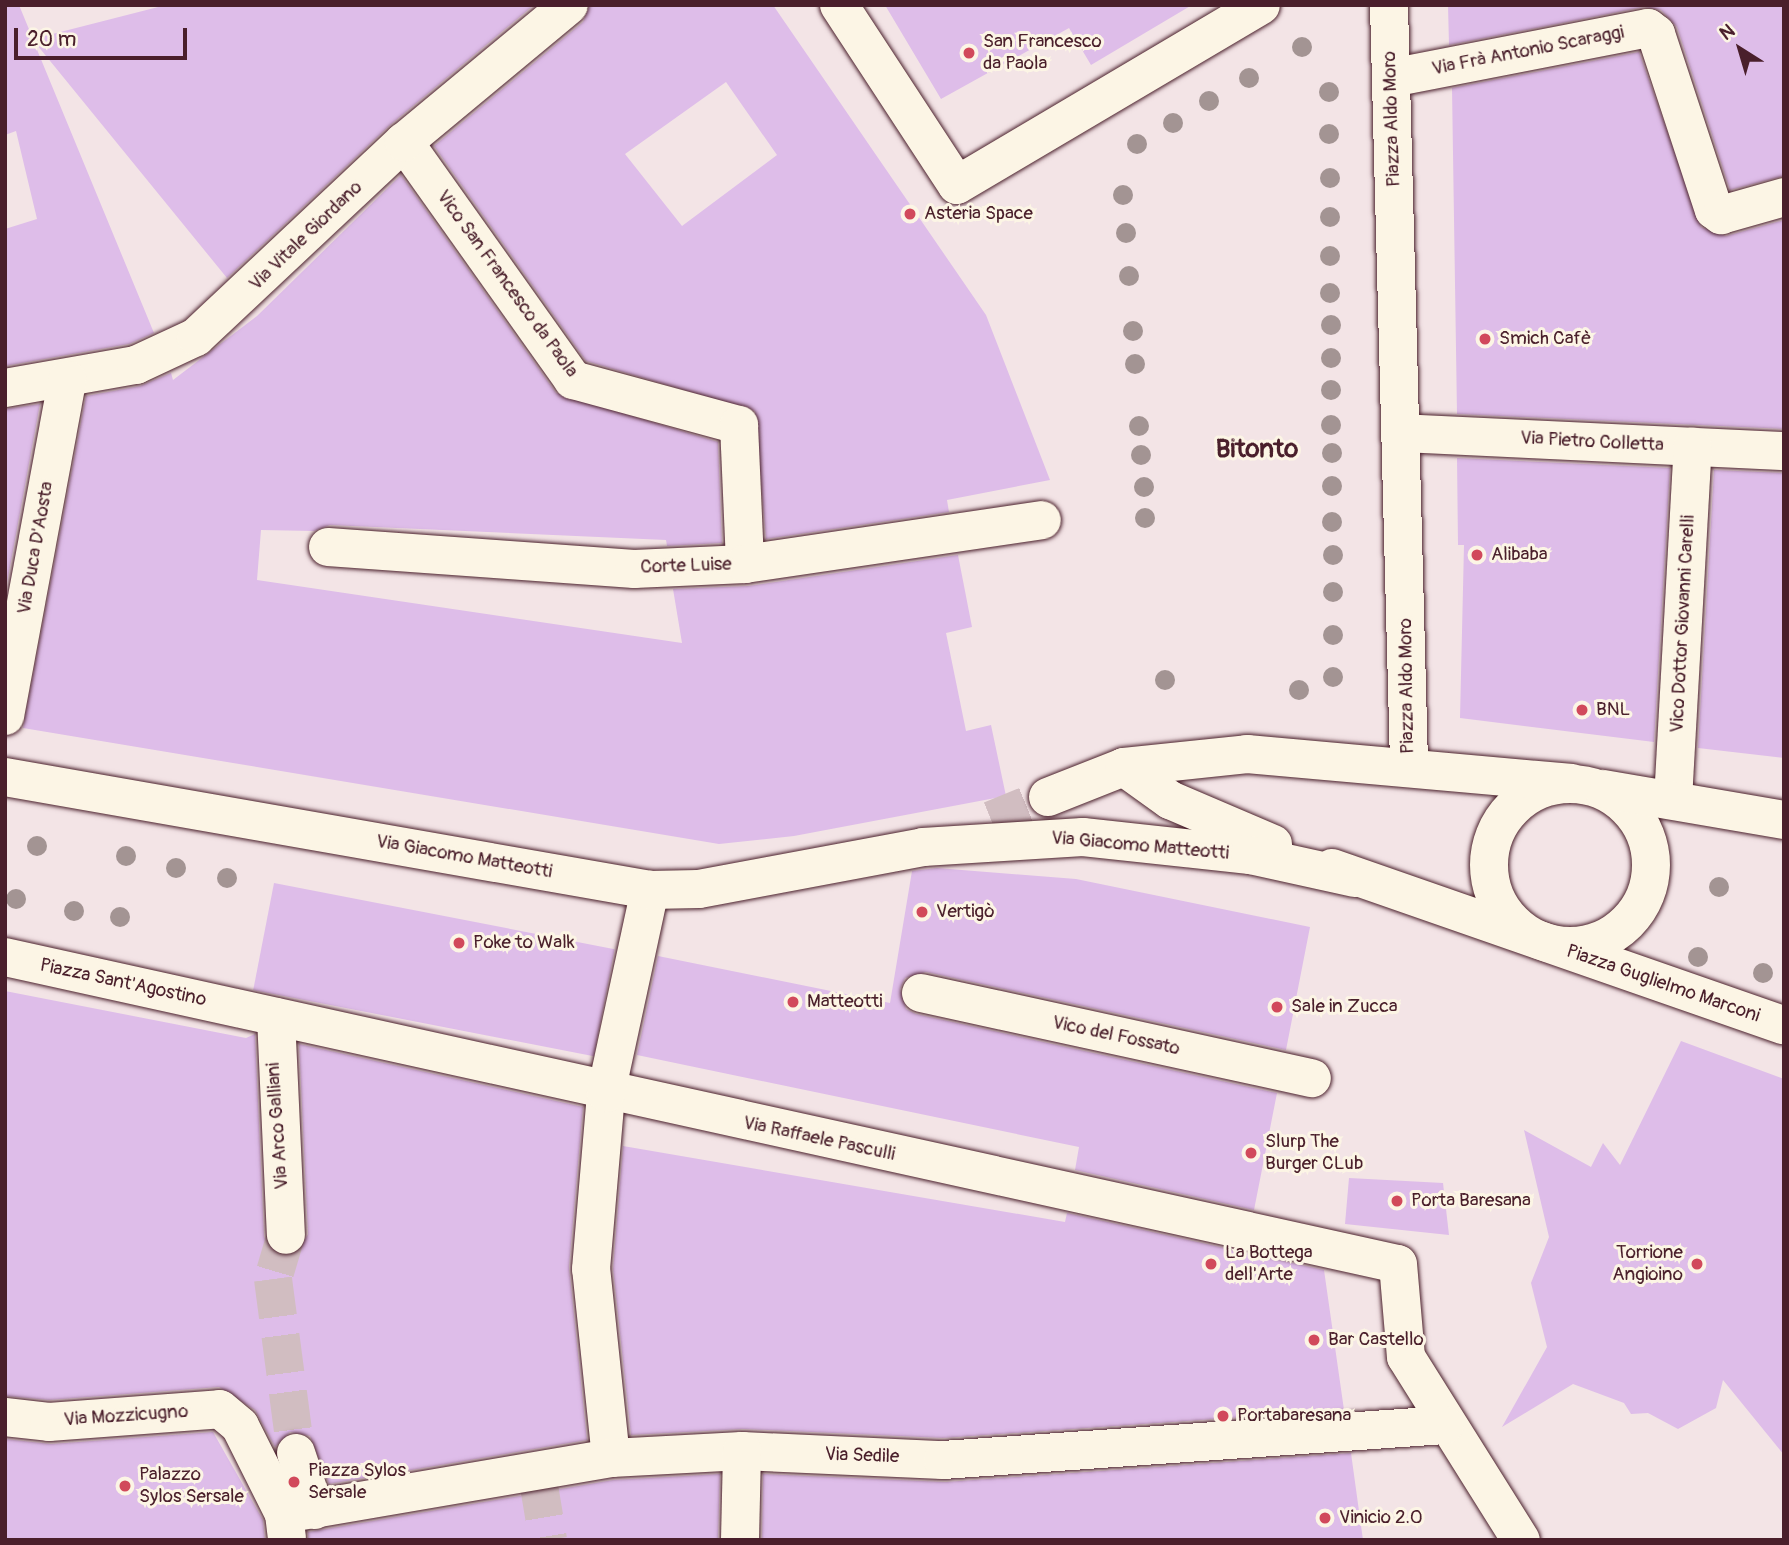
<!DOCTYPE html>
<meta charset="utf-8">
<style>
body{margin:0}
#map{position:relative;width:1789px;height:1545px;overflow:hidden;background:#f3e4e6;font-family:Pangolin,sans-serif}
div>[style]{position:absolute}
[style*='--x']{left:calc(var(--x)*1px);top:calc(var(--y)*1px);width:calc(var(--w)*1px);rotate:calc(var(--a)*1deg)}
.building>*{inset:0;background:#debde9;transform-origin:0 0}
.street-tunnel>*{height:38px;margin-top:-19px;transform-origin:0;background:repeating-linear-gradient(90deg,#d1bdc1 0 38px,transparent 0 57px)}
.secondary-tunnel>*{height:38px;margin-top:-19px;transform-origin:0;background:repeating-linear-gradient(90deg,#d1bdc1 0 38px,transparent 0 57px)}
.roads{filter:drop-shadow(0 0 2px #4a1f2b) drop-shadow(0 0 2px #4a1f2b)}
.street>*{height:38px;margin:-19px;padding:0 19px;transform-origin:19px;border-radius:19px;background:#fcf5e5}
.secondary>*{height:38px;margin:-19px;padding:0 19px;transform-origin:19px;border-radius:19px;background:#fcf5e5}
.secondary>.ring{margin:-19px;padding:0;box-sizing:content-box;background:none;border:38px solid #fcf5e5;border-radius:50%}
.trees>*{width:20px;height:20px;margin:-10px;border-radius:50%;background:#a39493}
.dots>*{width:19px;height:19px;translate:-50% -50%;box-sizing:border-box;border:4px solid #fcf5e5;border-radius:50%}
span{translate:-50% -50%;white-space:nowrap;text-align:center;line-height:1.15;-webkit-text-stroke:6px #fcf5e5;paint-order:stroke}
.poi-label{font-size:19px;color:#4a1f2b}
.left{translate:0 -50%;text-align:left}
.right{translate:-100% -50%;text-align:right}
.street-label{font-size:19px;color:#4a1f2b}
.district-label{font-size:26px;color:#4a1f2b;font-weight:700}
.frame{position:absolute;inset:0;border:7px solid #4a1f2b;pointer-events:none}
.north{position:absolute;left:1705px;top:14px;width:70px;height:70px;-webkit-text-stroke:5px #fcf5e5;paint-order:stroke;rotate:323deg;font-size:19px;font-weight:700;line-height:28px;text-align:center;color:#4a1f2b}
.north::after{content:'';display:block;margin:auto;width:24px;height:32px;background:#4a1f2b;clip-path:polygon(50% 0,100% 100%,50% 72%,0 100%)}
.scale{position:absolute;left:14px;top:28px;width:173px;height:32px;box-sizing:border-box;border:4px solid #4a1f2b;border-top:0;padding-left:9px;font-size:21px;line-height:24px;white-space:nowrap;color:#4a1f2b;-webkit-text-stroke:5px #fcf5e5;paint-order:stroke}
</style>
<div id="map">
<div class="building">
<i style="clip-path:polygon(5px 5px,19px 5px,33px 39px,166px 5px,534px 5px,389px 126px,227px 278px,33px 40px,154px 333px,129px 344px,5px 366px,5px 229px,37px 219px,16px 131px,5px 135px)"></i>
<i style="clip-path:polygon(evenodd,590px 5px,773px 5px,986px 315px,1050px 480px,947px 500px,949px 512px,766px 539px,755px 411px,586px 361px,434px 146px,583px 22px,590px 5px,726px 82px,777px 155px,682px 226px,625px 154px,726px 82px)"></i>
<i style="clip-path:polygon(885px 5px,1192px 5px,1091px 65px,1069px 28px,941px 99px)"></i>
<i style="clip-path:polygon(1448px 5px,1784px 5px,1784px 176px,1730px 190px,1677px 27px,1661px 10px,1644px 7px,1449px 45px)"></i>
<i style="clip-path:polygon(1639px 52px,1701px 227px,1726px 236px,1784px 220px,1784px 429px,1457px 414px,1452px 88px)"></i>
<i style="clip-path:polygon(401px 175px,556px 393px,718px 442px,722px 543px,667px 546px,666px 540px,330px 525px,314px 531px,261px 530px,257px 580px,682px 643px,673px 589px,748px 586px,958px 555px,972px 627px,946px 633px,966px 731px,991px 725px,1006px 796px,794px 836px,719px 844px,23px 728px,86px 396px,140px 386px,171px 373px,173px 380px,257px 316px)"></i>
<i style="clip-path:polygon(40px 404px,5px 594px,5px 409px)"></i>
<i style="clip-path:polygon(1457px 458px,1670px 468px,1654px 742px,1460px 718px,1464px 545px,1458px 545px)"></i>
<i style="clip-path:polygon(1714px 470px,1784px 473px,1784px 758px,1698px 748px)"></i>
<i style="clip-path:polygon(937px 868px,1076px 879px,1310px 927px,1286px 1050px,926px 972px,905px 978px,900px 989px,906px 1009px,916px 1014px,1277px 1093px,1254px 1210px,1075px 1170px,1079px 1147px,637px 1055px,658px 956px,890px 1003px,912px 871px)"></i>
<i style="left:274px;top:883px;width:347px;height:109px;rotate:11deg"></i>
<i style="clip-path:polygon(5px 991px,246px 1038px,255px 1034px,264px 1236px,268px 1247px,286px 1257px,298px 1253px,308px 1234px,299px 1044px,583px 1107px,569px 1267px,587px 1440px,329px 1484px,310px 1436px,290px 1432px,275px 1447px,255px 1410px,219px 1387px,49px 1400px,5px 1396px)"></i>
<i style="clip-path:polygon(1681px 1041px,1784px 1079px,1784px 1455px,1723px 1380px,1716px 1408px,1678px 1429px,1648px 1413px,1631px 1414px,1624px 1403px,1573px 1384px,1502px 1427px,1547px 1347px,1531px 1283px,1549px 1237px,1524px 1130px,1591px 1167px,1603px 1143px,1620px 1165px)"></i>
<i style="clip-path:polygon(623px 1146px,1065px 1222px,1067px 1213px,1324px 1270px,1344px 1410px,943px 1438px,743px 1429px,631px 1435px,613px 1269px)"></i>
<i style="clip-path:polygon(1349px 1178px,1443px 1183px,1449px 1235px,1345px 1224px)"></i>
<i style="clip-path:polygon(213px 1432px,263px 1520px,265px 1540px,5px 1540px,5px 1439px,51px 1444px)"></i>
<i style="clip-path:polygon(1351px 1453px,1363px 1540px,762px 1540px,763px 1474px,945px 1482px)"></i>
<i style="clip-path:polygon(720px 1474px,718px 1540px,308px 1540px,308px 1532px,613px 1480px)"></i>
</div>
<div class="street-tunnel">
<i style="--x:286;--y:1235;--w:46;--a:106.5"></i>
<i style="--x:273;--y:1279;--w:176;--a:82.5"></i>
<i style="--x:538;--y:1480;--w:61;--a:80.5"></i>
</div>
<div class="secondary-tunnel">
<i style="--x:991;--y:820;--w:61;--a:-22"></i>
</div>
<div class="roads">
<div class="street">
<i style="--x:1391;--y:78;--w:262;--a:-11"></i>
<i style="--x:1648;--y:28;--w:10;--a:37"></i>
<i style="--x:1656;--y:34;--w:185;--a:71.8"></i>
<i style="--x:1714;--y:210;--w:9;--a:36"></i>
<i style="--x:1721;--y:215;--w:66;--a:-15.9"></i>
<i style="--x:404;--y:142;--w:292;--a:54.6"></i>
<i style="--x:573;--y:380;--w:172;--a:15.2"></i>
<i style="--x:739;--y:425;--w:139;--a:87.5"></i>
<i style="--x:5;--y:388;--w:133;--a:-10"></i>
<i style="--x:136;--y:365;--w:66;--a:-25"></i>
<i style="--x:196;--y:337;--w:285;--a:-43.2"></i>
<i style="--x:404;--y:142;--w:214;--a:-39.7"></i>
<i style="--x:1401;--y:433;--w:383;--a:2.7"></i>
<i style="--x:328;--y:547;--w:307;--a:4.1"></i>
<i style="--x:634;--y:569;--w:111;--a:-2.6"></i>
<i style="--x:745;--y:564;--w:300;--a:-8.4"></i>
<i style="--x:5;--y:716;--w:342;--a:-79.5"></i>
<i style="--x:1673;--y:800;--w:354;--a:-86.8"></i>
<i style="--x:5;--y:957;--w:1426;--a:12.43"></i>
<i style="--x:1398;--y:1264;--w:93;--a:85.1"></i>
<i style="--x:1406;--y:1357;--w:216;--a:57.9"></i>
<i style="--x:921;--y:993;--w:400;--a:12.3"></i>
<i style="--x:276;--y:1017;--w:218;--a:87.4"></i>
<i style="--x:5;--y:1417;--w:44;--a:6.5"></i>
<i style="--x:49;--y:1422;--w:171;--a:-4.3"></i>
<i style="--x:220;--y:1409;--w:26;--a:40"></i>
<i style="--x:240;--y:1426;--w:98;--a:63.4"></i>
<i style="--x:284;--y:1514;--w:24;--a:83"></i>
<i style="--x:296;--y:1453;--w:60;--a:71.6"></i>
<i style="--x:611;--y:1458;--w:190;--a:-96"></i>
<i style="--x:591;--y:1269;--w:177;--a:-85.1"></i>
<i style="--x:606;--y:1093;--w:208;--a:-77.8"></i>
<i style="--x:284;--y:1514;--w:332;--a:-9.7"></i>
<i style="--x:611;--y:1458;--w:131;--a:-3.1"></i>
<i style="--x:742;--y:1451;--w:201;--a:2.6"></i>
<i style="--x:943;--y:1460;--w:503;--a:-3.99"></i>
<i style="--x:740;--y:1540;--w:89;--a:-88.7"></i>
</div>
<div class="secondary">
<i style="--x:839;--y:5;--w:215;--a:56.8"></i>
<i style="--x:957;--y:185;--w:353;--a:-30.6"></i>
<i style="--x:1389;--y:5;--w:760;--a:88.49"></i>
<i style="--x:1124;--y:767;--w:57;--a:35.7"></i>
<i style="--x:1170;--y:800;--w:112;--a:23.1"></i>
<i style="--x:5;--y:777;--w:655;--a:9.94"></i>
<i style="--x:650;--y:890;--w:49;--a:-1.2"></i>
<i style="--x:699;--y:889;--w:228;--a:-10.6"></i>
<i style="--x:923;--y:847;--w:160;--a:-3.6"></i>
<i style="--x:1083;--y:837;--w:168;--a:6.2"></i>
<i style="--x:1250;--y:855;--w:107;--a:12.4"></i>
<i class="ring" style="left:1489px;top:784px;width:124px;height:124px"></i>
<i style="--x:1603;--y:789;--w:184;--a:9.7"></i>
<i style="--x:1048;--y:797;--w:82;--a:-21.5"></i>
<i style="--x:1124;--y:767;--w:124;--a:-6"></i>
<i style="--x:1247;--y:754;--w:326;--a:5.1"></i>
<i style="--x:1332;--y:868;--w:478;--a:19.2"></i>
</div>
</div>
<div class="trees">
<i style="left:1302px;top:47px"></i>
<i style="left:1249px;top:78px"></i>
<i style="left:1329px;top:92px"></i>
<i style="left:1209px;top:101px"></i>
<i style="left:1173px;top:123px"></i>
<i style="left:1329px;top:134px"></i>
<i style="left:1137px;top:144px"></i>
<i style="left:1330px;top:178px"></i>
<i style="left:1123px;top:195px"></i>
<i style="left:1330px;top:217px"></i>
<i style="left:1126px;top:233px"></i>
<i style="left:1330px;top:256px"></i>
<i style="left:1129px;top:276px"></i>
<i style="left:1330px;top:293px"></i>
<i style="left:1331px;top:325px"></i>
<i style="left:1133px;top:331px"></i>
<i style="left:1331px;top:358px"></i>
<i style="left:1135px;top:364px"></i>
<i style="left:1331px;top:390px"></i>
<i style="left:1331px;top:425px"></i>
<i style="left:1139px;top:426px"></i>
<i style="left:1332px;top:453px"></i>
<i style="left:1141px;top:455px"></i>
<i style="left:1332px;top:486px"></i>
<i style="left:1144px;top:487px"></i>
<i style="left:1145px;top:518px"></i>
<i style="left:1332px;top:522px"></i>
<i style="left:1333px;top:555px"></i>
<i style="left:1333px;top:592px"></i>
<i style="left:1333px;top:635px"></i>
<i style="left:1333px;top:677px"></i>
<i style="left:1165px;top:680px"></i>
<i style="left:1299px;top:690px"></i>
<i style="left:37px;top:846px"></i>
<i style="left:126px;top:856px"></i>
<i style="left:176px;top:868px"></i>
<i style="left:227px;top:878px"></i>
<i style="left:1719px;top:887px"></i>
<i style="left:16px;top:899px"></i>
<i style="left:74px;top:911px"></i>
<i style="left:120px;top:917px"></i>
<i style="left:1698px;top:957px"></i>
<i style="left:1763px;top:973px"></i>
</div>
<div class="dots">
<i style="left:969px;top:53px;background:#d1495b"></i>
<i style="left:910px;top:214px;background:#d1495b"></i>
<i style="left:1485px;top:339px;background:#d1495b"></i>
<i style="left:1477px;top:555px;background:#d1495b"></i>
<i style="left:1582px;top:710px;background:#d1495b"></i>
<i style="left:922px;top:912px;background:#d1495b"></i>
<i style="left:459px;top:943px;background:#d1495b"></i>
<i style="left:793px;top:1002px;background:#d1495b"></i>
<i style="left:1277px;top:1007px;background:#d1495b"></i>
<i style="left:1251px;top:1153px;background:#d1495b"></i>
<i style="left:1397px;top:1201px;background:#d1495b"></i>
<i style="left:1211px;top:1264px;background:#d1495b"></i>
<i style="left:1697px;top:1264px;background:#d1495b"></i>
<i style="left:1314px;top:1340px;background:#d1495b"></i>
<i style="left:1223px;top:1416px;background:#d1495b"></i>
<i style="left:294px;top:1482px;background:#d1495b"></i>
<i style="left:125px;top:1486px;background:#d1495b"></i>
<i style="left:1325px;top:1518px;background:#d1495b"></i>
</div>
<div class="poi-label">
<span class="left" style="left:983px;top:53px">San Francesco<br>da Paola</span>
<span class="left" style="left:924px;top:214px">Asteria Space</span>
<span class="left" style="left:1499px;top:339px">Smich Cafè</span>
<span class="left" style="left:1491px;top:555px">Alibaba</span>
<span class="left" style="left:1596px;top:710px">BNL</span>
<span class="left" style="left:936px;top:912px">Vertigò</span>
<span class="left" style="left:473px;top:943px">Poke to Walk</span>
<span class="left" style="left:807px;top:1002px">Matteotti</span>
<span class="left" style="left:1291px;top:1007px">Sale in Zucca</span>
<span class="left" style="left:1265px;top:1153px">Slurp The<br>Burger CLub</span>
<span class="left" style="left:1411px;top:1201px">Porta Baresana</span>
<span class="left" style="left:1225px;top:1264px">La Bottega<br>dell'Arte</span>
<span class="right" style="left:1683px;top:1264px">Torrione<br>Angioino</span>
<span class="left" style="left:1328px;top:1340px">Bar Castello</span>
<span class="left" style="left:1237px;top:1416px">Portabaresana</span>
<span class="left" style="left:308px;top:1482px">Piazza Sylos<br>Sersale</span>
<span class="left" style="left:139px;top:1486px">Palazzo<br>Sylos Sersale</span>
<span class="left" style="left:1339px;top:1518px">Vinicio 2.0</span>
</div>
<div class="street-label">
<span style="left:1528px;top:51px;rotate:-11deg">Via Frà Antonio Scaraggi</span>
<span style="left:1392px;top:119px;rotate:-92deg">Piazza Aldo Moro</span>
<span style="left:306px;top:236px;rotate:-44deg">Via Vitale Giordano</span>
<span style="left:507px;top:284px;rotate:54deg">Vico San Francesco da Paola</span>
<span style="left:1592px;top:442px;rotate:3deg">Via Pietro Colletta</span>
<span style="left:36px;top:548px;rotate:-80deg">Via Duca D'Aosta</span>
<span style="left:686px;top:566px;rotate:-2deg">Corte Luise</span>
<span style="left:1683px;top:624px;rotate:-87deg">Vico Dottor Giovanni Carelli</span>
<span style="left:1407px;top:686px;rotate:-91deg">Piazza Aldo Moro</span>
<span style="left:1140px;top:846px;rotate:5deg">Via Giacomo Matteotti</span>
<span style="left:464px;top:857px;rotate:10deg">Via Giacomo Matteotti</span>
<span style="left:123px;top:983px;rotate:12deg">Piazza Sant'Agostino</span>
<span style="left:1663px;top:984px;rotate:19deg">Piazza Guglielmo Marconi</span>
<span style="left:1116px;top:1036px;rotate:12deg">Vico del Fossato</span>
<span style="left:278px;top:1126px;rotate:-94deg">Via Arco Galliani</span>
<span style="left:819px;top:1139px;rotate:12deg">Via Raffaele Pasculli</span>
<span style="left:126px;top:1416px;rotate:-4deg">Via Mozzicugno</span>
<span style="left:862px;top:1456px;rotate:2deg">Via Sedile</span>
</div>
<div class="district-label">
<span style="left:1257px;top:450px">Bitonto</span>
</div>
<div class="frame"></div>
<div class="north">N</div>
<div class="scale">20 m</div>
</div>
